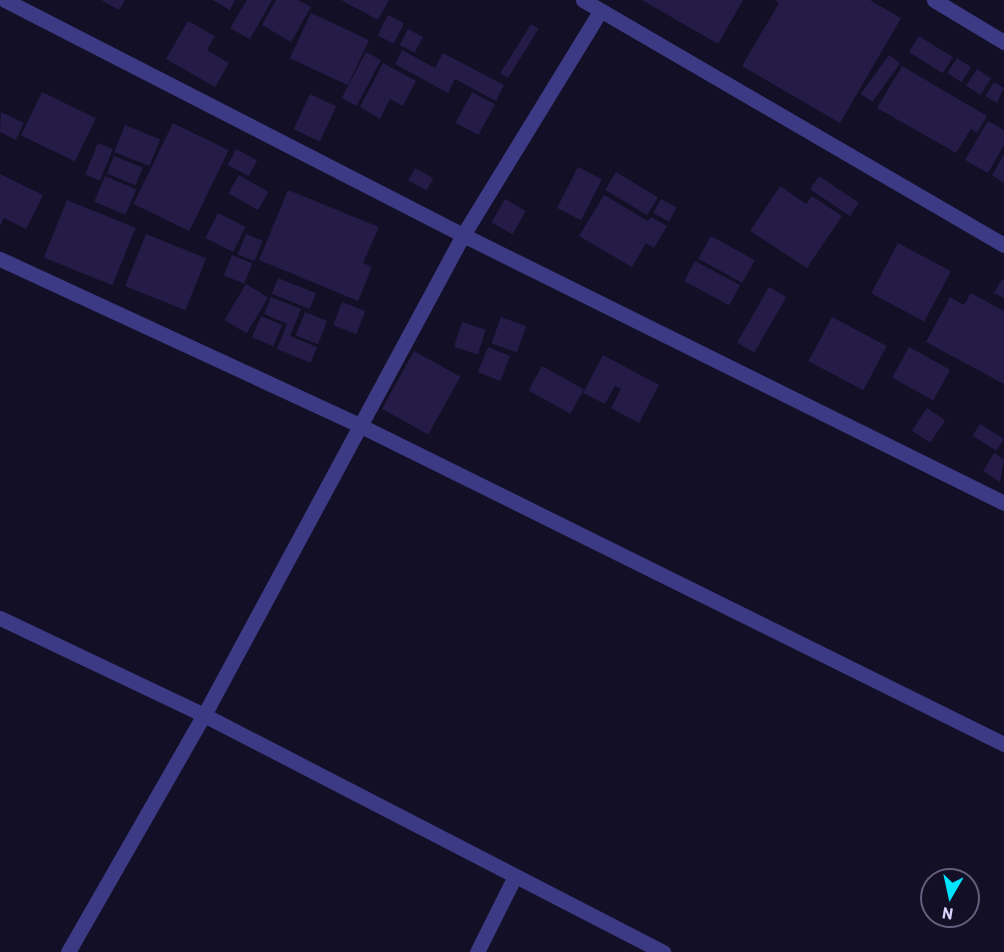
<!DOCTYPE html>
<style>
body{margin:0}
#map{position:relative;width:1004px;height:952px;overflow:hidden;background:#130f26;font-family:Barlow,sans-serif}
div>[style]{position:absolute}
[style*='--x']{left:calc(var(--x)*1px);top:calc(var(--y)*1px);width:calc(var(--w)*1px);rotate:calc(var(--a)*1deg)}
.building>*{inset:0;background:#241b47;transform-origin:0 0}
.minor>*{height:15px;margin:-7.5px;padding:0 7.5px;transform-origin:7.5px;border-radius:7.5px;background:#3d3a85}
span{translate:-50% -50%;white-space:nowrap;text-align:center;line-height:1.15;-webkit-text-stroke:6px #130f26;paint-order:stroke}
.north{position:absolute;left:920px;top:868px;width:60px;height:60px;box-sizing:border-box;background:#130f26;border:2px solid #625e7d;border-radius:50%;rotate:189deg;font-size:16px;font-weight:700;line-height:24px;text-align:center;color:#d9d4ff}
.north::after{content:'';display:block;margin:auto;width:21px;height:27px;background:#00e5ff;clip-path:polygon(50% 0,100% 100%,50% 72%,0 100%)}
</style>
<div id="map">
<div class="building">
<i style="clip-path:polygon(101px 0,125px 0,119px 10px)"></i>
<i style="clip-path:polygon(212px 0,235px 0,230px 10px)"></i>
<i style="clip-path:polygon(247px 0,272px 0,250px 39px,230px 28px)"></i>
<i style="clip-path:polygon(276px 0,298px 0,311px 7px,291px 42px,262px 25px)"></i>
<i style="clip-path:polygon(341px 0,389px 0,378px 20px)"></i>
<i style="clip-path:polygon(642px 0,743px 0,718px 44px)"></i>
<i style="clip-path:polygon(774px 0,870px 0,901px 18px,840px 123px,742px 66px,779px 3px)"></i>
<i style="left:311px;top:13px;width:64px;height:50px;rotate:25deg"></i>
<i style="left:388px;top:15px;width:18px;height:23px;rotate:27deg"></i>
<i style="clip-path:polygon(188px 21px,215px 36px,207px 50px,229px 63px,215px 87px,166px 59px)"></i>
<i style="left:531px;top:24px;width:9px;height:58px;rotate:32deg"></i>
<i style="left:408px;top:29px;width:17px;height:18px;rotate:28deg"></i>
<i style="left:919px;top:36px;width:40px;height:19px;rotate:32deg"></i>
<i style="clip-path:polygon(402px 50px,435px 68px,443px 53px,504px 85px,496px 101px,455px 79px,448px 93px,395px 64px)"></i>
<i style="left:366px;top:52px;width:17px;height:52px;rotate:28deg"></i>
<i style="left:889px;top:55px;width:14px;height:48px;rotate:36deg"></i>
<i style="left:957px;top:58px;width:17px;height:18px;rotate:33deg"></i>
<i style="clip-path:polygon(383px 63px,416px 81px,403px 106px,390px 99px,380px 119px,360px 107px)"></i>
<i style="clip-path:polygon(902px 66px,987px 116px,977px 133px,971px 129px,956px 153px,877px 108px)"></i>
<i style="left:977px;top:69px;width:17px;height:20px;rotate:33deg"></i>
<i style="clip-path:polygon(994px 82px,1004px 88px,997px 103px,985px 96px)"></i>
<i style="left:42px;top:92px;width:60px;height:48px;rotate:26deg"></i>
<i style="left:472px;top:92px;width:26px;height:35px;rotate:28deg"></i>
<i style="left:310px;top:94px;width:29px;height:39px;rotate:25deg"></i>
<i style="clip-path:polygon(1px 112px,24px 123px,16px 140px,0 132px)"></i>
<i style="clip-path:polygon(988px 121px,1004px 130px,1004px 145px,988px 173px,965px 160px)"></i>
<i style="left:173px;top:123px;width:62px;height:90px;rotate:26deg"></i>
<i style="left:125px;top:125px;width:38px;height:29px;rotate:22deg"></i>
<i style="left:98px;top:143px;width:16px;height:34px;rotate:22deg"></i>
<i style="left:236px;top:149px;width:24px;height:18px;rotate:28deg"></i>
<i style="clip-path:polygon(1004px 154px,1004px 183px,992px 175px)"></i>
<i style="left:114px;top:156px;width:31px;height:19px;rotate:22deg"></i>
<i style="left:578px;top:167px;width:27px;height:46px;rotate:27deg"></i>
<i style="left:415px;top:168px;width:21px;height:14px;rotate:29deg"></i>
<i style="left:616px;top:172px;width:49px;height:21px;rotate:31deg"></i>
<i style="clip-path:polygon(0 174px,43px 195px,26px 229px,4px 218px,0 226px)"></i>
<i style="left:239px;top:175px;width:34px;height:21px;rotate:30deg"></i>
<i style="left:105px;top:176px;width:34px;height:28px;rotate:23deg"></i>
<i style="left:819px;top:176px;width:48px;height:16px;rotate:34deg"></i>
<i style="clip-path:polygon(780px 186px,806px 204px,812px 196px,842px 216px,807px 268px,750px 231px)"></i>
<i style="clip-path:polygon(288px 190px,379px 227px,363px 263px,372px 267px,358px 301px,259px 260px)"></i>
<i style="clip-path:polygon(604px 195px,648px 221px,651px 217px,667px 226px,654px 248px,646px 243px,632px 267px,579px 236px)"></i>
<i style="left:505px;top:199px;width:24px;height:27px;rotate:30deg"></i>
<i style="left:661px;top:199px;width:18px;height:16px;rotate:29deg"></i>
<i style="left:67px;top:200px;width:74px;height:62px;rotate:22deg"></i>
<i style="left:218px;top:213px;width:31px;height:28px;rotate:27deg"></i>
<i style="left:146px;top:234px;width:65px;height:56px;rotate:22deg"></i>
<i style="left:246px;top:234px;width:18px;height:22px;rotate:22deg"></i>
<i style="left:711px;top:236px;width:50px;height:26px;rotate:29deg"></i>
<i style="left:898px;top:243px;width:60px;height:57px;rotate:28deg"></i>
<i style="left:232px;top:255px;width:22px;height:22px;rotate:22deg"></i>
<i style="left:695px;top:261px;width:51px;height:23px;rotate:28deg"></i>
<i style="left:278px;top:278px;width:41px;height:17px;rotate:22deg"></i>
<i style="clip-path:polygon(1002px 279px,1004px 280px,1004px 298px,994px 293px)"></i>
<i style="left:246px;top:284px;width:26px;height:42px;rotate:31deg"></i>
<i style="left:769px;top:287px;width:20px;height:64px;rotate:30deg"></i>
<i style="clip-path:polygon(971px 293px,1004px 311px,1004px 384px,926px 342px,950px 297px,964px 305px)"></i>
<i style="clip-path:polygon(271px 297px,301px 309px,290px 336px,317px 347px,311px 363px,277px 349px,287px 324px,264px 314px)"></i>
<i style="left:342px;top:302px;width:25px;height:25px;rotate:21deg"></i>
<i style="left:305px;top:312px;width:24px;height:25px;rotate:22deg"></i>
<i style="left:261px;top:316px;width:23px;height:23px;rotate:23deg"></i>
<i style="left:501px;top:317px;width:27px;height:28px;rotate:20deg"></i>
<i style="left:832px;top:317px;width:62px;height:50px;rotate:28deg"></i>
<i style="left:462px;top:322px;width:25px;height:26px;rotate:18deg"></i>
<i style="left:488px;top:347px;width:24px;height:27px;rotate:22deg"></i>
<i style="left:909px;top:347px;width:47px;height:35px;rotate:29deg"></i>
<i style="left:414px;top:351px;width:53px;height:66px;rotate:29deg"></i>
<i style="clip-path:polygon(603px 355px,659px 385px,639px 423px,611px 408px,621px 389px,615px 386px,605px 404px,583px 393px)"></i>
<i style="left:542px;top:366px;width:48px;height:28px;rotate:29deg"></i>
<i style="left:927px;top:408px;width:22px;height:27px;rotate:34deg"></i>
<i style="left:980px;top:424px;width:28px;height:14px;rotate:32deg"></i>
<i style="clip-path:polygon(994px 453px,1004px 459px,1000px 482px,983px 471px)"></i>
</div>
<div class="minor">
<i style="--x:5;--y:0;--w:515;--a:27.16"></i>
<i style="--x:463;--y:235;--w:604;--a:26.35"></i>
<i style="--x:583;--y:0;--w:487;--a:30.2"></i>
<i style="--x:934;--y:0;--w:82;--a:31"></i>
<i style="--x:0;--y:259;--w:396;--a:24.8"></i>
<i style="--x:359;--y:425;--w:720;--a:26.32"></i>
<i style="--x:0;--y:618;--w:226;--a:25.4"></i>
<i style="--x:204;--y:715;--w:517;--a:27.31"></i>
<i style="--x:68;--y:952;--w:273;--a:-60.2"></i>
<i style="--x:204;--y:715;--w:545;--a:-61.65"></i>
<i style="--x:463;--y:235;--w:263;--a:-58.5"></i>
<i style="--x:477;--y:952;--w:83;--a:-63.4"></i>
</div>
<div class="north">N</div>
</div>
